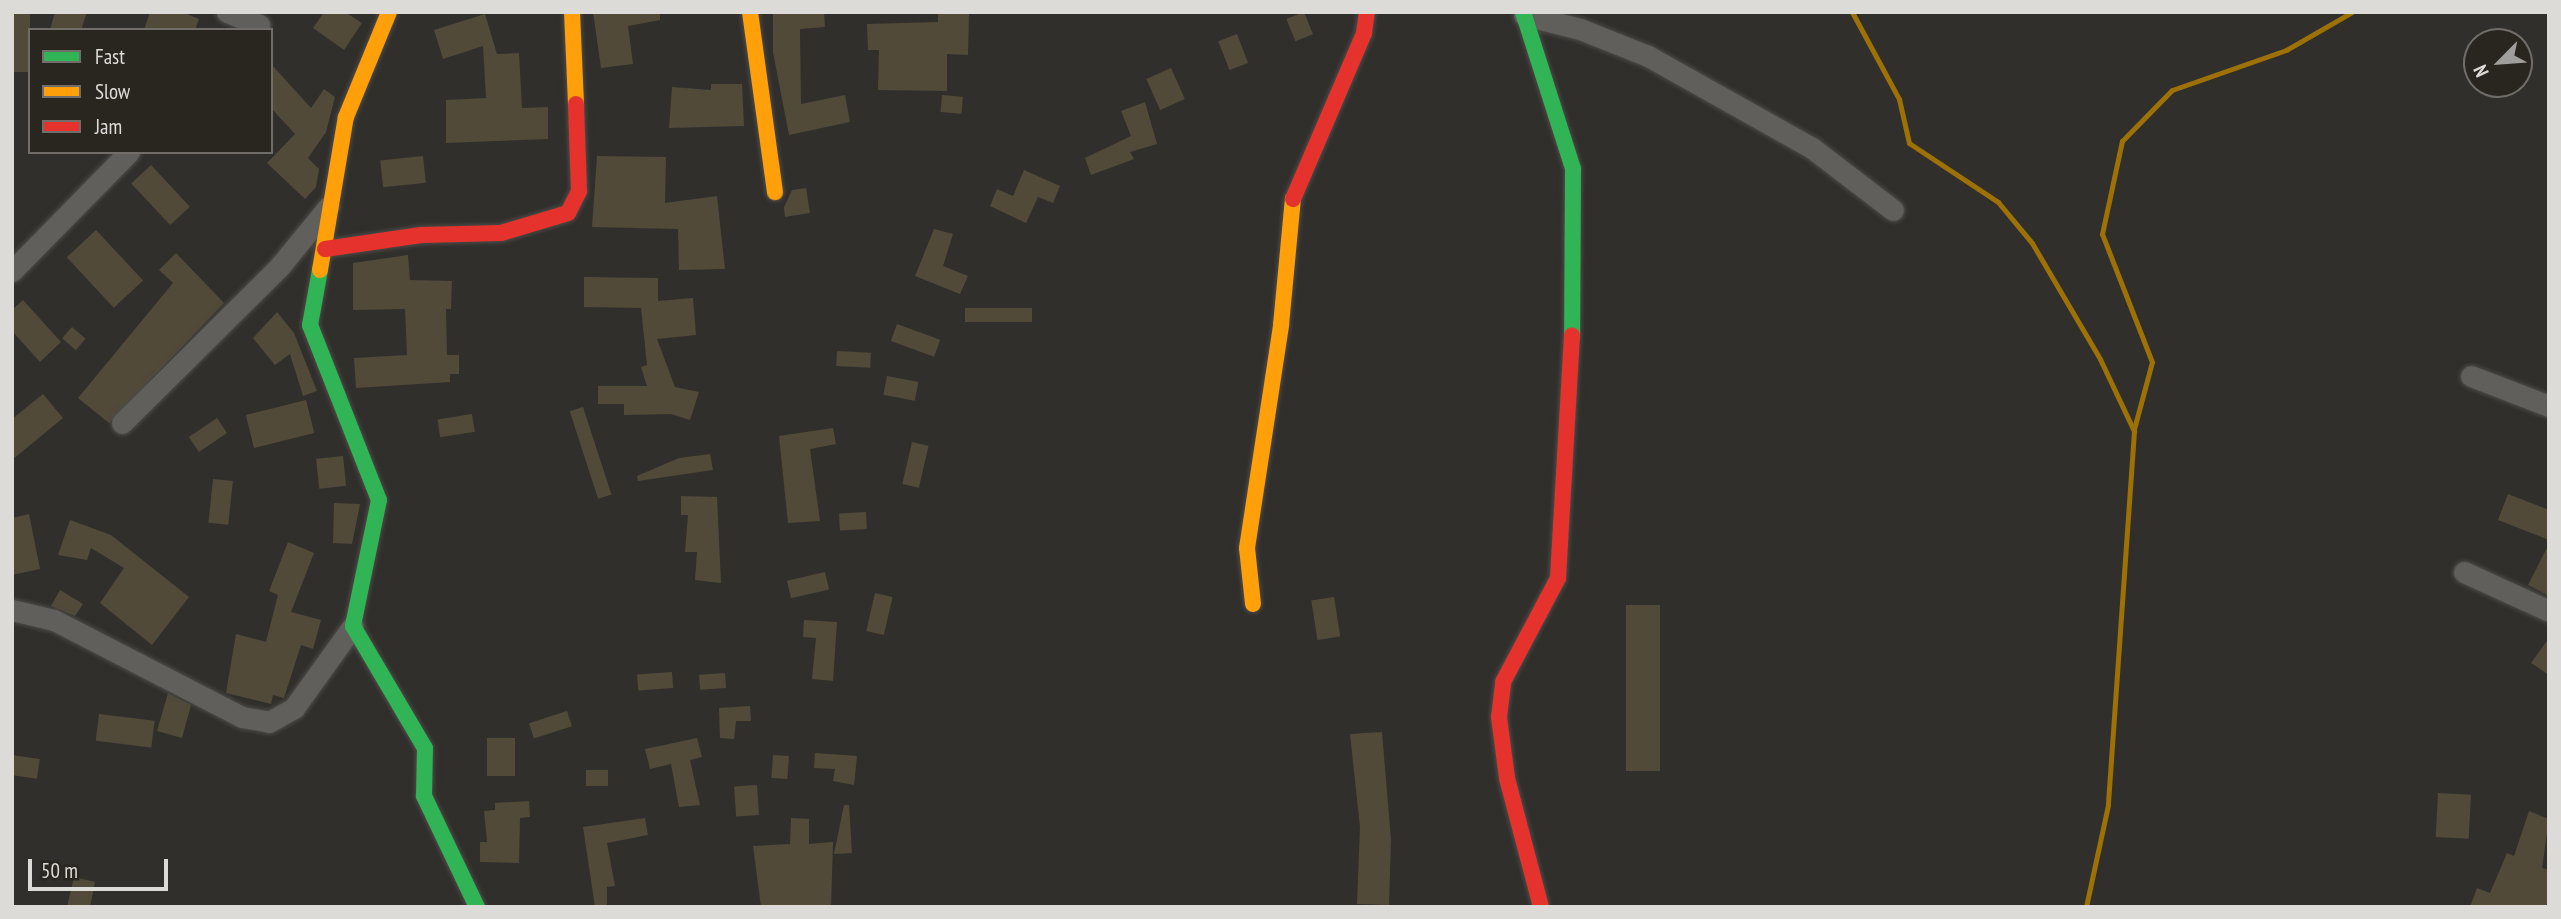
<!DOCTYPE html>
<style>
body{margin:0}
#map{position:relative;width:2561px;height:919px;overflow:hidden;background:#312f2c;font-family:"PT Sans Narrow",sans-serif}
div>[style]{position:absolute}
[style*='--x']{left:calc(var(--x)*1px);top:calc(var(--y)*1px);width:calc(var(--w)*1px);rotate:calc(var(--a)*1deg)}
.stream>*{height:5px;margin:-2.5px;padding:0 2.5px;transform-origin:2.5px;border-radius:2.5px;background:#9d7106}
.building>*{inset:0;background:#514a39;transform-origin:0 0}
.roads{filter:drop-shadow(0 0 2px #4c4b47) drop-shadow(0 0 2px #4c4b47)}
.street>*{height:21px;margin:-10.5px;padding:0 10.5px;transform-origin:10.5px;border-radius:10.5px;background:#605f5c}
.fast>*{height:16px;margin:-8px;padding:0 8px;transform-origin:8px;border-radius:8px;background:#30b455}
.slow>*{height:16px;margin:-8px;padding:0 8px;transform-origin:8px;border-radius:8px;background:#ff9f0a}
.jam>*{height:16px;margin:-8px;padding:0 8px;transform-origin:8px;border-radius:8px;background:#e5322d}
span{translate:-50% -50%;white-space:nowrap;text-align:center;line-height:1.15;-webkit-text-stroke:5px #292620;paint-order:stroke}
.frame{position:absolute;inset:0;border:14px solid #dddbd7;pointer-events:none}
.legend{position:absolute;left:28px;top:28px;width:245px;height:126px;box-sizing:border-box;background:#292620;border:2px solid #716e69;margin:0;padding:9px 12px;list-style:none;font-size:21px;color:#dddbd7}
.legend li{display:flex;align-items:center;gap:14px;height:35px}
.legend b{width:35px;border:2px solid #716e69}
.north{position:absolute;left:2463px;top:28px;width:70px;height:70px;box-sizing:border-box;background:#292620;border:2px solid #716e69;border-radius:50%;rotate:245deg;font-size:19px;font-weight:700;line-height:28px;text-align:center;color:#dddbd7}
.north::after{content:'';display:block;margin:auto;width:24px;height:32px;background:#a19f9b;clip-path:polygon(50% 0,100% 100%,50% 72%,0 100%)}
.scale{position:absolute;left:28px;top:859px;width:140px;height:32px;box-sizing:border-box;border:4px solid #dddbd7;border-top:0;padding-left:9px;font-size:21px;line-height:24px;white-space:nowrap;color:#dddbd7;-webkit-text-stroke:5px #292620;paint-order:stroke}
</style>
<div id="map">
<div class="stream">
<i style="--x:1852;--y:12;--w:99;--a:61.6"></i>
<i style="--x:1899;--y:99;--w:45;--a:77.2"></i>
<i style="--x:1909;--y:143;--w:107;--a:33.5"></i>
<i style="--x:1998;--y:202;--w:53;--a:50.3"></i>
<i style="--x:2032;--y:243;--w:134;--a:59.6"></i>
<i style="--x:2100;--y:359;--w:80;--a:64.7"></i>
<i style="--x:2134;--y:431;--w:375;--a:94"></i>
<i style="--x:2108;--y:805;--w:104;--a:102.2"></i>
<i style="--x:2134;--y:429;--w:69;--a:-75"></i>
<i style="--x:2152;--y:362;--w:137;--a:-111.3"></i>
<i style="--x:2102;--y:234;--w:95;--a:-77.9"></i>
<i style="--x:2122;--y:141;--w:71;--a:-45.6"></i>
<i style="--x:2172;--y:90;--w:121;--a:-19.3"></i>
<i style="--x:2286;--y:50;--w:76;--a:-29.9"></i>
</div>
<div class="building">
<i style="left:12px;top:12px;width:18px;height:60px"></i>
<i style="clip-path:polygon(55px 12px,87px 12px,81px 30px,50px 30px)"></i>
<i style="clip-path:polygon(150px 12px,182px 12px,199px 19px,195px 30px,144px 30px)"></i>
<i style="clip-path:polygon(324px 12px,345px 12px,362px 23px,344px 50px,313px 28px)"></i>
<i style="clip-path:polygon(593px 12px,660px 12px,660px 20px,628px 26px,633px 64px,601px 68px)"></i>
<i style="clip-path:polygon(773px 12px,824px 12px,825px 27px,800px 29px,801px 104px,845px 95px,850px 122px,789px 135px,773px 52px)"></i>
<i style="clip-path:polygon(938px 12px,969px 14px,968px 55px,947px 54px,947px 91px,878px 90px,879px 50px,868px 50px,867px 24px,938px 22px)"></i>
<i style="left:1304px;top:12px;width:24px;height:19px;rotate:68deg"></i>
<i style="clip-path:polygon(485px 14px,497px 54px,519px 53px,522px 108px,548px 107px,548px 139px,446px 143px,446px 100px,486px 98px,483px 46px,443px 59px,434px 30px)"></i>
<i style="left:1237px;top:34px;width:31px;height:20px;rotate:69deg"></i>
<i style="clip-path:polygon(271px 64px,311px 108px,324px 89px,335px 97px,326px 132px,308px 158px,319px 169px,316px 187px,305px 199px,267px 163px,295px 134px,271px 108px)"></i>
<i style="left:1171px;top:68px;width:34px;height:27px;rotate:66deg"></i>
<i style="clip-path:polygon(711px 84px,742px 84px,744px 126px,669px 128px,672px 87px,711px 90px)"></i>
<i style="left:942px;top:95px;width:21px;height:17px;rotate:5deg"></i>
<i style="clip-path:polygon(1145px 102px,1157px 144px,1130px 152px,1134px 159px,1091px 175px,1085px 158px,1131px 136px,1121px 111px)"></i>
<i style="left:423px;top:156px;width:27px;height:43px;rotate:84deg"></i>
<i style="clip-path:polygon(597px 156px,666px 157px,665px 203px,717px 196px,725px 269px,679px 270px,678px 229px,592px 227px)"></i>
<i style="left:151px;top:165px;width:57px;height:27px;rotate:47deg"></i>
<i style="clip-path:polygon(1024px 170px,1060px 186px,1053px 203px,1038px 197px,1026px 223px,990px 206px,997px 189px,1013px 196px)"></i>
<i style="clip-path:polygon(806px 188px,810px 213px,785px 217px,784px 207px,792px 190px)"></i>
<i style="clip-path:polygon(934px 229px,953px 234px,943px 266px,968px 276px,960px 294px,915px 276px)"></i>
<i style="left:96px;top:230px;width:69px;height:40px;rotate:47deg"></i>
<i style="clip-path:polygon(176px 253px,224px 303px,109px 423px,78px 398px,173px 283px,159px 270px)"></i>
<i style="clip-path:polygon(408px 255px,410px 280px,452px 281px,451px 309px,446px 309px,447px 355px,459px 355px,459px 374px,450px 374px,450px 382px,356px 388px,354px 358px,407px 355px,405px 309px,353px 310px,353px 263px)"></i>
<i style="clip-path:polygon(584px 277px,658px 278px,658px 301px,693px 298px,696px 335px,657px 339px,675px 387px,699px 392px,690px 420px,671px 414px,624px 415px,624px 404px,598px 404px,598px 386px,647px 386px,641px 367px,647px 365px,641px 308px,584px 307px)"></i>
<i style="clip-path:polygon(23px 300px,61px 342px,40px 362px,12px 331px,12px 310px)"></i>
<i style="left:1032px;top:308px;width:14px;height:67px;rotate:90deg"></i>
<i style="clip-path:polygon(277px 312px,294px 333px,317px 391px,303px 396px,290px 354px,275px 365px,253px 338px)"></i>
<i style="left:897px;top:324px;width:46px;height:18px;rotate:20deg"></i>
<i style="left:72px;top:327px;width:18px;height:15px;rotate:41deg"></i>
<i style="left:837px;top:351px;width:34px;height:15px;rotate:3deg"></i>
<i style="left:887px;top:376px;width:32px;height:19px;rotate:11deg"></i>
<i style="clip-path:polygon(43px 394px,63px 418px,12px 460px,12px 419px)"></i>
<i style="left:306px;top:400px;width:34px;height:62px;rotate:76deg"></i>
<i style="left:583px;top:407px;width:92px;height:14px;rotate:72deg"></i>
<i style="left:472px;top:414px;width:18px;height:35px;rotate:81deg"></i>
<i style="left:217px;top:418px;width:18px;height:34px;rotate:56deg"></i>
<i style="clip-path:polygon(833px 428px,836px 444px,810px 449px,820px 521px,788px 523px,779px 436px)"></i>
<i style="left:912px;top:442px;width:17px;height:43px;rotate:13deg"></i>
<i style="clip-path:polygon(710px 454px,713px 470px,638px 481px,637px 476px,679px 458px)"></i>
<i style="left:343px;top:456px;width:30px;height:27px;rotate:84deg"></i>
<i style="left:213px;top:479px;width:20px;height:44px;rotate:6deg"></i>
<i style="clip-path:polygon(2508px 494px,2549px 510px,2549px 540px,2498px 520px)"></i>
<i style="clip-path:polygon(681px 496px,717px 497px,721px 583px,695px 580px,697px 552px,685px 552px,688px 515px,681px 515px)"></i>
<i style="clip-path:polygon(334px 503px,360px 504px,352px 544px,333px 543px)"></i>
<i style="left:866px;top:512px;width:17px;height:27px;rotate:87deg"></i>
<i style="clip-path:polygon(29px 514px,40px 569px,12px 575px,12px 518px)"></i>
<i style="clip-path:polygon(70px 520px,111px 535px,189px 597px,152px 645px,100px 603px,124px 568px,91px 548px,87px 560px,58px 555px)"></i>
<i style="clip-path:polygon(288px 542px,314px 553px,291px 612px,321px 620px,313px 649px,301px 645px,284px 698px,273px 695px,271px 704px,226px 693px,236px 634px,266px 642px,278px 595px,269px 591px)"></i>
<i style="clip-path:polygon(2549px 544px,2549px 596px,2528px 585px)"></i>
<i style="left:825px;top:572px;width:18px;height:39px;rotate:77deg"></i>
<i style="clip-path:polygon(60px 590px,83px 604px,75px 616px,51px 606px)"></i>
<i style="left:875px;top:593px;width:18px;height:39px;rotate:13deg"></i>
<i style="left:1334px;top:597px;width:40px;height:23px;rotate:81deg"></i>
<i style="left:1626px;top:605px;width:34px;height:166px"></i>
<i style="clip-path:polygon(804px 620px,837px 622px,833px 681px,812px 679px,816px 638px,803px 637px)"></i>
<i style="clip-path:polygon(2549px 638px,2549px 675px,2531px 663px)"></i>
<i style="left:672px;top:672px;width:16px;height:35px;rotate:86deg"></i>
<i style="left:725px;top:673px;width:15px;height:26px;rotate:86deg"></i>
<i style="clip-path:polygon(168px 693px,191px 705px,182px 738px,157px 731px)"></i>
<i style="clip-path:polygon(750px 706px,751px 721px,736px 721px,734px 739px,720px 738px,719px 708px)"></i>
<i style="left:567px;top:711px;width:16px;height:40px;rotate:72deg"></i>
<i style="left:99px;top:714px;width:56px;height:27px;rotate:7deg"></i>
<i style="clip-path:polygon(1382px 732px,1391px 840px,1389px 905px,1357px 904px,1360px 827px,1350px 734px)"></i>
<i style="left:487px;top:738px;width:28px;height:38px"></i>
<i style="clip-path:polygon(697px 738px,702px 757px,690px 760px,700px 805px,679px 807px,671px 764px,650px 769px,645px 749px)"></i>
<i style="clip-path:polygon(815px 753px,857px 756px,854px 785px,833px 781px,835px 769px,814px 768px)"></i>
<i style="left:12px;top:755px;width:28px;height:20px;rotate:8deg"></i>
<i style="left:773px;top:755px;width:16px;height:23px;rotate:4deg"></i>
<i style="left:586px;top:770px;width:22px;height:16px"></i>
<i style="left:757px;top:785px;width:30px;height:23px;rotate:86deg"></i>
<i style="left:2438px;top:793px;width:33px;height:44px;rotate:3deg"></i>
<i style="clip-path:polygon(529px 801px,530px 817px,520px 818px,519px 863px,480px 862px,480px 842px,487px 842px,484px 811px,495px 810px,495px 803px)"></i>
<i style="clip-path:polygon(844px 805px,849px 805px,852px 853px,834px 854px)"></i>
<i style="clip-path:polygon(2529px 811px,2549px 819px,2542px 868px,2549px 870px,2549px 907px,2470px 907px,2477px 888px,2490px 893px,2507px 853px,2514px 856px)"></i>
<i style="clip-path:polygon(645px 818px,648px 835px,607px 843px,615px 886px,607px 887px,607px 907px,595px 907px,583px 827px)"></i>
<i style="clip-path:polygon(791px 818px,809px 819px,809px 844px,833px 842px,831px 907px,761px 907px,753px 846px,790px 844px)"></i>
<i style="clip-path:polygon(74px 877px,95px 882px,90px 907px,67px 907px)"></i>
</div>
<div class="roads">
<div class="street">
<i style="--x:227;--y:12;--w:35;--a:22"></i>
<i style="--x:1524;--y:15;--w:58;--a:14"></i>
<i style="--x:1580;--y:29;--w:73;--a:21.7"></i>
<i style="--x:1648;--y:56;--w:188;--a:29.3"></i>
<i style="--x:1812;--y:148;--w:102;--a:37.4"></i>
<i style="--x:12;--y:271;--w:167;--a:-45.5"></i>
<i style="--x:2471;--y:376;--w:84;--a:21"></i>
<i style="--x:122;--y:423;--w:223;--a:-44.8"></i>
<i style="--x:280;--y:266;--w:77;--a:-50.8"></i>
<i style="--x:2464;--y:572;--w:94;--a:24.6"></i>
<i style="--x:12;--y:610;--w:43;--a:13.4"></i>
<i style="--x:54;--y:620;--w:212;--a:27.3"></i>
<i style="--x:242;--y:717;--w:27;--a:10"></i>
<i style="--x:269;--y:722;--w:29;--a:-29"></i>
<i style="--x:294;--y:708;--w:101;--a:-54.3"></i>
</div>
<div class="fast">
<i style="--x:1523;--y:12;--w:165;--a:72.3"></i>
<i style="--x:1573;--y:169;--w:166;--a:90.3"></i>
<i style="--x:320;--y:270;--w:56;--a:100.3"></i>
<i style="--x:310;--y:325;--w:188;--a:68.5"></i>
<i style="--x:379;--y:500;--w:129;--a:101.7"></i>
<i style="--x:353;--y:626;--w:142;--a:59.5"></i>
<i style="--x:425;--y:748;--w:48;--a:91.2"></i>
<i style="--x:424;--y:796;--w:123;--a:64.5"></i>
</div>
<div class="slow">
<i style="--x:572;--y:12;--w:92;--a:87.5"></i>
<i style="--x:750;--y:12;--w:182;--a:82.1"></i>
<i style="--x:320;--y:270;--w:155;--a:-80.4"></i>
<i style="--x:346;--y:117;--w:113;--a:-67.7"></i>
<i style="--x:1253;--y:604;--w:56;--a:-96.1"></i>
<i style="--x:1247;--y:548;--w:226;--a:-81.3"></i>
<i style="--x:1281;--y:325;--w:127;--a:-84.6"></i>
</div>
<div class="jam">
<i style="--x:1293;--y:199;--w:181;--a:-66.8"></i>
<i style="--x:1364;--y:33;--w:21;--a:-82"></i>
<i style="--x:325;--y:249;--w:97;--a:-8.3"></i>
<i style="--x:421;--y:235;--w:80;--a:-1.4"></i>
<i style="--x:501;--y:233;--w:70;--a:-16.6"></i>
<i style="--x:568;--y:213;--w:25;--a:-63"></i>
<i style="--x:579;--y:191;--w:87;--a:-92"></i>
<i style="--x:1541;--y:907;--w:133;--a:-104.8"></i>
<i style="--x:1507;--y:778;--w:62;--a:-97.5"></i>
<i style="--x:1499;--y:717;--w:35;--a:-83"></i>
<i style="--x:1503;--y:682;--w:118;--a:-62.1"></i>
<i style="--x:1558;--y:578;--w:243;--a:-86.7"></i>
</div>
</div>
<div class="frame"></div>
<ul class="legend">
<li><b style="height:9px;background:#30b455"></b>Fast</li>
<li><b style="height:9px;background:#ff9f0a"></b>Slow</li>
<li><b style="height:9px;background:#e5322d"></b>Jam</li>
</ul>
<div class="north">N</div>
<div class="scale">50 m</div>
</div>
